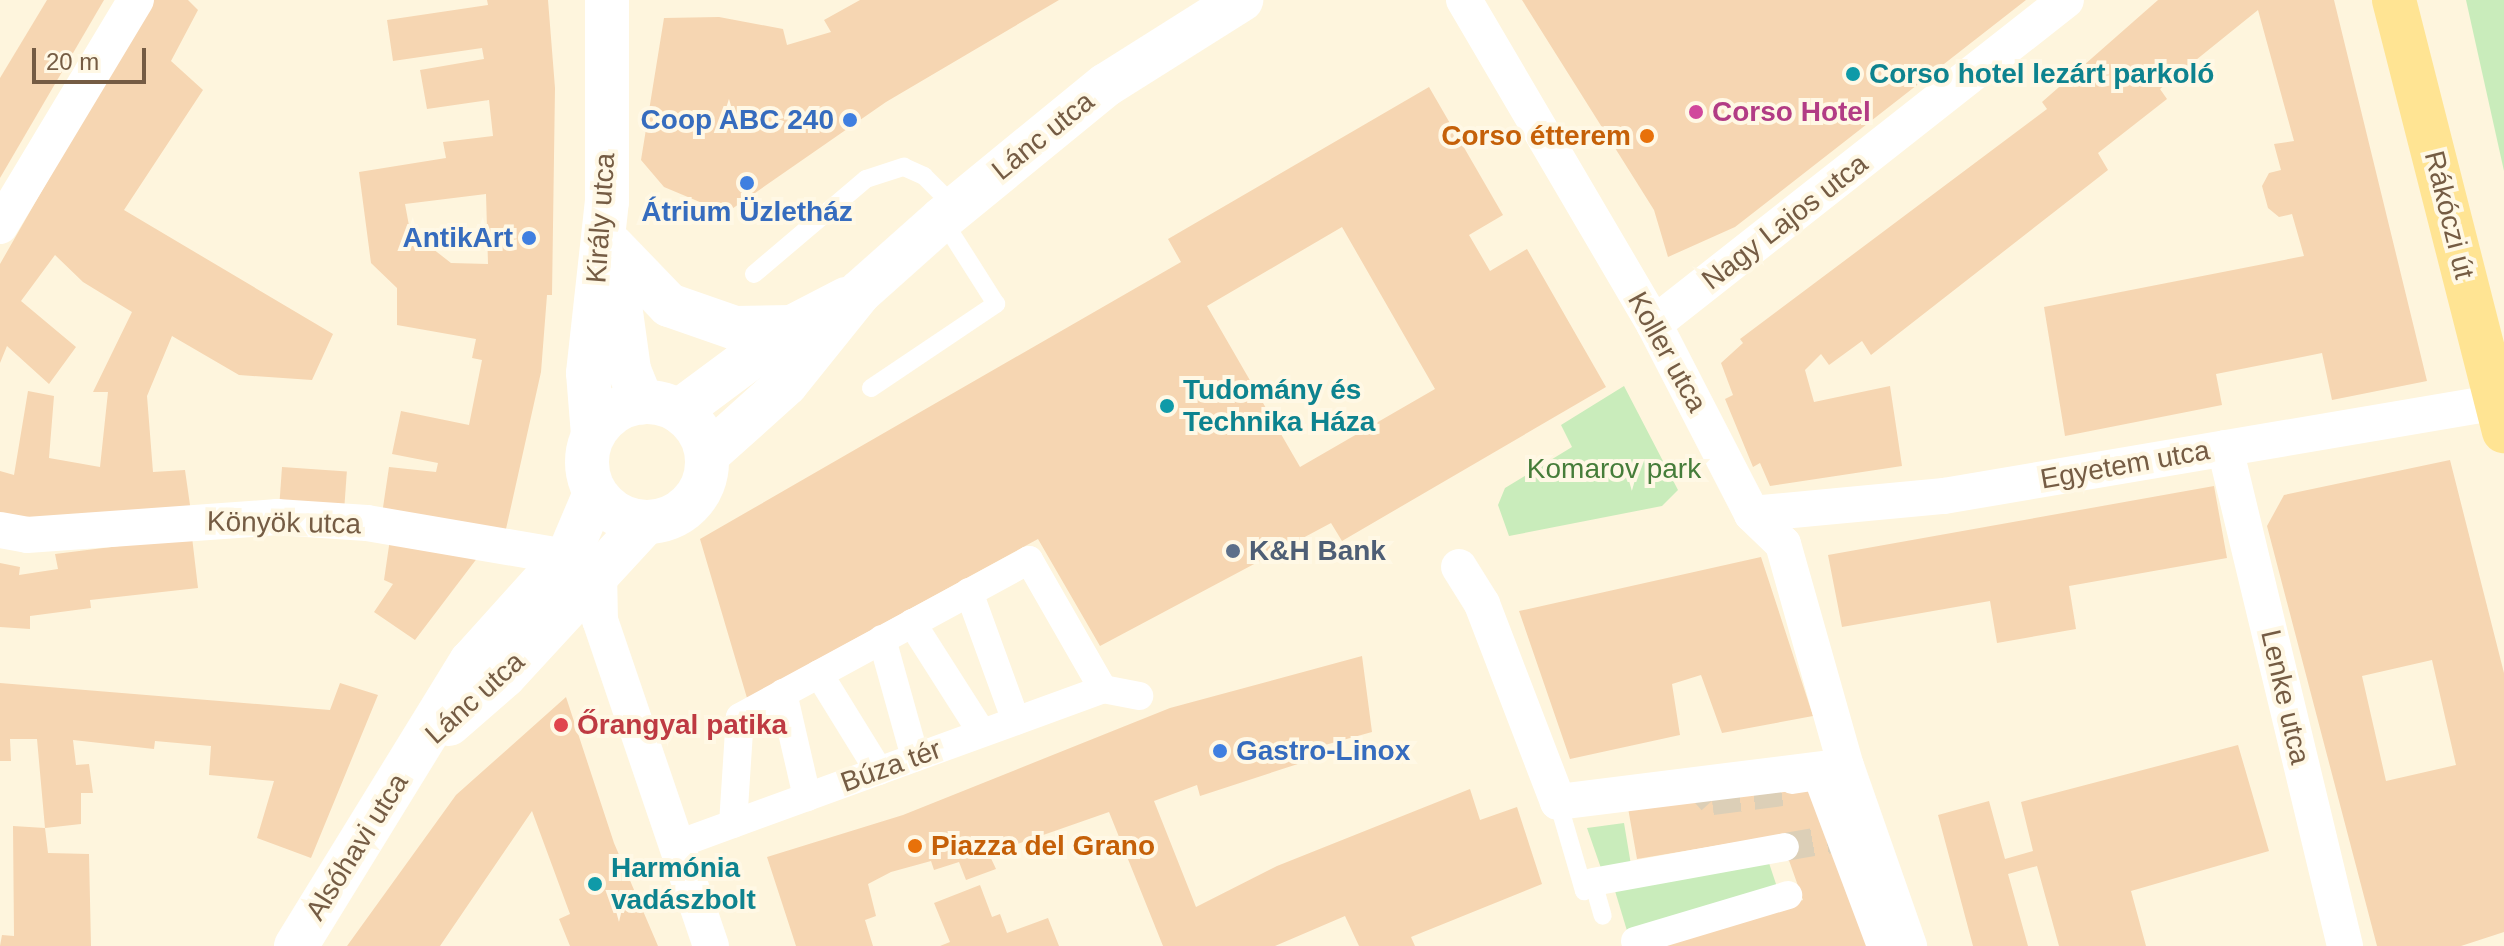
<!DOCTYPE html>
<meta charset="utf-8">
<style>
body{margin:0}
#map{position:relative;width:2504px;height:946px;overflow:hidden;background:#fef5dd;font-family:Helvetica,sans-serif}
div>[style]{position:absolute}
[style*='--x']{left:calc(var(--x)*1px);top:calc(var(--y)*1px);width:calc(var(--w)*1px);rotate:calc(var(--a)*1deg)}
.green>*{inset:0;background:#c9ecbb}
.building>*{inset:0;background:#f6d6b2;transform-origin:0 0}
.pedestrian-tunnel>*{height:28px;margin-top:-14px;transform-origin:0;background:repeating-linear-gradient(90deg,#dccfb7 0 28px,transparent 0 42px)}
.service>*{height:18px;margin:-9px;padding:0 9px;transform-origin:9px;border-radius:9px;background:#fff}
.pedestrian>*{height:28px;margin:-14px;padding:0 14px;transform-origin:14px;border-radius:14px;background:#fff}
.minor>*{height:36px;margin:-18px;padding:0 18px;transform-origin:18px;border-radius:18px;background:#fff}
.tertiary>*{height:44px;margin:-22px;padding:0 22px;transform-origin:22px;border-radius:22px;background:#fff}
.tertiary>.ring{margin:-22px;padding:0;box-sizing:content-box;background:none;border:44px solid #fff;border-radius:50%}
.primary>*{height:44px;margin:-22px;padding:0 22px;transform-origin:22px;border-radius:22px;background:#ffe493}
.dots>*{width:22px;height:22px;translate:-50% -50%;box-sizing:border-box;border:4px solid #fff8e5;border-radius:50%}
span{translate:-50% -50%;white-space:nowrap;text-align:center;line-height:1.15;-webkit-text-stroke:8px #fff8e5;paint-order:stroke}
.culture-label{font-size:28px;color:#0d838f;font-weight:700}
.left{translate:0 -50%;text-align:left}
.hotel-label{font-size:28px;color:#b23c85;font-weight:700}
.shop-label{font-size:28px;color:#366cbe;font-weight:700}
.right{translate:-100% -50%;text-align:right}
.street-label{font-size:28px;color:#755c44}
.food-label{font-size:28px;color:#c56008;font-weight:700}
.park-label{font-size:28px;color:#467d3a}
.service-label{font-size:28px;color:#4e5e75;font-weight:700}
.health-label{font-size:28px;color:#be3a42;font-weight:700}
.scale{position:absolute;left:32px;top:48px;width:114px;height:36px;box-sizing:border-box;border:4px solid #755c44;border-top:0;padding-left:10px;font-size:24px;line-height:28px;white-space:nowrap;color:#755c44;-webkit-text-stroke:6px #fff8e5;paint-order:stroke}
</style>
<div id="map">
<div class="green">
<i style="clip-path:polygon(2466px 0,2504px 0,2504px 171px)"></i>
<i style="clip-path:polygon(1624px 386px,1678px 490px,1662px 506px,1509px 536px,1498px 505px,1505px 488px,1572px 447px,1561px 425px)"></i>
<i style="clip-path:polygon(1624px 823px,1631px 865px,1602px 871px,1587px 828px)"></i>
<i style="clip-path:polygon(1767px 857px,1778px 890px,1628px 934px,1615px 891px)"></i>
</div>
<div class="building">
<i style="clip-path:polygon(47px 0,104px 0,0 178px,0 78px)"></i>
<i style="clip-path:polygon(151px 0,188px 0,198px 10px,171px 61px,203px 90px,124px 210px,333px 334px,312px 380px,239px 375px,172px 336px,147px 396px,153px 472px,185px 470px,191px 512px,0 522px,0 471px,14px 475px,28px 391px,54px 396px,49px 458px,100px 467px,108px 392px,93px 392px,132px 312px,83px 282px,55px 255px,21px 301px,76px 347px,49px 384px,7px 346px,0 363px,0 264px)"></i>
<i style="clip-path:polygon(evenodd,487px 0,548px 0,555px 88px,552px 295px,547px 295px,541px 372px,504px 538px,381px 521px,389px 467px,436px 472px,438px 463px,392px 454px,401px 411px,469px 425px,482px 360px,472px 358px,476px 339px,397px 325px,397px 288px,371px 263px,359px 172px,446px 158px,443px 142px,493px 136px,489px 100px,427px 109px,420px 70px,484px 59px,482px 48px,393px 61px,387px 20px,488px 5px,487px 0,486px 194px,488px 264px,451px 263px,410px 231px,405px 204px,486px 194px)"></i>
<i style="clip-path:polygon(860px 0,1059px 0,886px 102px,726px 213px,664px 187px,641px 160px,664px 18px,719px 17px,783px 29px,787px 45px,831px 32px,824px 20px)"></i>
<i style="clip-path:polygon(1522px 0,2026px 0,1735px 227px,1668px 257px,1654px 210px)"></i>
<i style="clip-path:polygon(2158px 0,2334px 0,2427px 381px,2332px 400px,2322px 353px,2216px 374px,2222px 405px,2065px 436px,2044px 307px,2304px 256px,2292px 214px,2279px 217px,2268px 208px,2262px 186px,2269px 173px,2281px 170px,2274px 144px,2294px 141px,2258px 10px,2160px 89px,2167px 99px,2098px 153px,2108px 170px,1871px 355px,1862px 341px,1829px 365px,1821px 354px,1805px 370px,1814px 402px,1890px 386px,1902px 466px,1770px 486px,1760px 463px,1753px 467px,1725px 399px,1733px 395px,1721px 363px,1743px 343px,1740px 339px,2047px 109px,2042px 102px)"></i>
<i style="clip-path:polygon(evenodd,1429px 87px,1503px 215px,1469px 235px,1490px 271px,1527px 249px,1606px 387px,1342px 541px,1331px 523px,1100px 646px,1038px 539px,747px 698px,700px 539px,1181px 262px,1168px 239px,1429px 87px,1342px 227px,1435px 389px,1300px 467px,1207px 306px,1342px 227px)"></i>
<i style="clip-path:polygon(evenodd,2450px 460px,2504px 673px,2504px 932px,2461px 946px,2377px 946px,2267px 526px,2284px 495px,2450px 460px,2432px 660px,2456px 765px,2386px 781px,2362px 676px,2432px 660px)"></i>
<i style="left:282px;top:467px;width:65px;height:37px;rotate:4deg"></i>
<i style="clip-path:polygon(2214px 486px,2227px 558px,2069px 586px,2076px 629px,1997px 643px,1990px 601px,1842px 627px,1828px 555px)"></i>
<i style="clip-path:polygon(192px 537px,198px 588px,90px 600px,91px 608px,30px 616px,30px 629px,0 627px,0 563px,20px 567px,19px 575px,58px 569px,55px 554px)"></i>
<i style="clip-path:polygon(390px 539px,478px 557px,415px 640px,374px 612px,393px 584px,384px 580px)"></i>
<i style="clip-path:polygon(1761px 557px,1813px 716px,1722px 733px,1701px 675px,1672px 684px,1680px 735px,1570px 759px,1519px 611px)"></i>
<i style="clip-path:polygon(1362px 656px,1372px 732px,1303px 751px,1304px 762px,1200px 796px,1197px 785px,1154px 801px,1196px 907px,1277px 866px,1470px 789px,1480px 820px,1517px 807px,1542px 884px,1411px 937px,1415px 946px,1359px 946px,1345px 916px,1275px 946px,1163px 946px,1109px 812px,989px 854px,996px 869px,966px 880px,959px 862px,934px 870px,931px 861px,891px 872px,868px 884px,876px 916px,865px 920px,873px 946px,796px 946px,767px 857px,903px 815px,1170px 708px)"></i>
<i style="clip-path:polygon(0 683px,330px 710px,340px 683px,378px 695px,311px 858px,257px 838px,274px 781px,209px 775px,211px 746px,155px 741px,154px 749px,73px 740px,76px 765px,89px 764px,93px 793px,81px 793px,81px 824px,45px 828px,48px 853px,89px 854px,91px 946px,0 946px,2px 935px,14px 936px,13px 826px,45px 828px,37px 739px,10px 739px,11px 761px,0 761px)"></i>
<i style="clip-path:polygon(566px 697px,614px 843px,658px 946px,570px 946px,559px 919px,570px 914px,532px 811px,440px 946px,347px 946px,456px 795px)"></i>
<i style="clip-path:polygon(2238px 745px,2269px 851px,2131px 891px,2146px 946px,2059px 946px,2037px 866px,2008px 874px,2028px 946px,1973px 946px,1938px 815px,1989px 801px,2005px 859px,2033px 851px,2021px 802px)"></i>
<i style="clip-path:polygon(1816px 782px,1877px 946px,1660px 946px,1803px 900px,1780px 835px,1637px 859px,1628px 808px)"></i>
<i style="clip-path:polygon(980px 885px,992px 917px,1000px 914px,1007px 933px,1048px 918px,1059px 946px,940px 946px,950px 942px,934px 903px)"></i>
</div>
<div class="pedestrian-tunnel">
<i style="--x:1704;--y:792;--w:12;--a:48"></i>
<i style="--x:1712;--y:801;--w:71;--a:-7.3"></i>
<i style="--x:1785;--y:847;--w:53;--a:-9.8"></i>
</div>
<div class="service">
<i style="--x:754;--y:274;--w:147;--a:-40.3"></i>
<i style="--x:866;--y:179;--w:40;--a:-18"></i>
<i style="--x:904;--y:167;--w:22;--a:24"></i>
<i style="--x:924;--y:176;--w:45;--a:45"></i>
<i style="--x:871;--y:388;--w:151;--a:-33.9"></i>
<i style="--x:996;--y:304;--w:101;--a:-122.4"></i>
<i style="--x:1558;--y:802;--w:93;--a:73.7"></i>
<i style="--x:1584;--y:891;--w:13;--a:-45"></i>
<i style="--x:1593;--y:882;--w:35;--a:74"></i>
</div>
<div class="pedestrian">
<i style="--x:969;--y:592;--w:137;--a:70"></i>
<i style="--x:912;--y:623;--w:130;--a:57.5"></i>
<i style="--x:882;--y:639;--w:123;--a:74.4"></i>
<i style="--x:819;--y:674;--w:114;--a:58.3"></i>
<i style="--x:783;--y:693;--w:107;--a:77"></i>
<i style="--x:1792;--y:780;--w:25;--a:-9"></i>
<i style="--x:1817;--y:776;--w:182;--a:69.4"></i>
<i style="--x:733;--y:824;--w:107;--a:-86.3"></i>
<i style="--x:740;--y:717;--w:329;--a:-28.5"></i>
<i style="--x:1029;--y:560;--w:149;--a:60.2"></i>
<i style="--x:1103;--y:689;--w:37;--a:11"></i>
<i style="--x:678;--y:844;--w:452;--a:-20"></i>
<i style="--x:1593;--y:882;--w:195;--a:-10.3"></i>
<i style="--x:1635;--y:941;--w:160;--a:-16.7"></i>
</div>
<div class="minor">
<i style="--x:1464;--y:0;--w:376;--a:59.6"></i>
<i style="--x:1654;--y:324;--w:214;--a:62.7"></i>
<i style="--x:1752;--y:514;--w:43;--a:44.1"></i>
<i style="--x:1783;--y:544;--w:231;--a:74.2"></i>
<i style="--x:1846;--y:766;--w:191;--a:70.7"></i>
<i style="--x:0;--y:226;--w:264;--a:-59"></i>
<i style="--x:1654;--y:324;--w:524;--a:-38.18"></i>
<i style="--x:2225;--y:448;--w:512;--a:76.45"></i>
<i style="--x:1752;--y:514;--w:193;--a:-5.4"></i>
<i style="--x:1944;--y:496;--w:568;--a:-9.63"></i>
<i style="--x:0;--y:530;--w:27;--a:10"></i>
<i style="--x:27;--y:535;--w:251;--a:-4.1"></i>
<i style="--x:277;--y:517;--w:90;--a:3.8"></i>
<i style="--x:367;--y:523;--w:202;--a:9.7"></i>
<i style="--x:1459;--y:567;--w:44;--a:58.1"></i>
<i style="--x:1482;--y:604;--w:212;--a:69"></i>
<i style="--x:1558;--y:802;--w:290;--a:-7.1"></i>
<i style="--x:599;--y:570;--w:50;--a:88.9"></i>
<i style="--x:600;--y:620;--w:344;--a:71.2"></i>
</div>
<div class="tertiary">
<i style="--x:612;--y:246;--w:82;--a:46"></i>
<i style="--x:669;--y:305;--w:70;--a:19.2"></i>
<i style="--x:735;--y:328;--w:57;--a:-1"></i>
<i style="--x:616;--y:276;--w:95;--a:82.1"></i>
<i style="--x:629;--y:370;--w:35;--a:68"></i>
<i class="ring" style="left:587px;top:402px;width:76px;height:76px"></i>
<i style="--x:679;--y:411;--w:141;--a:-36.6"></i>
<i style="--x:792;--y:327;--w:61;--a:-27.4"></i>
<i style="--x:593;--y:435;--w:62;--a:-94.6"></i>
<i style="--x:588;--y:373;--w:172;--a:-83.7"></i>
<i style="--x:607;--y:202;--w:202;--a:-90"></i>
<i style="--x:707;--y:455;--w:106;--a:-41.9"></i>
<i style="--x:786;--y:384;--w:118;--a:-51.2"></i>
<i style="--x:860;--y:292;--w:110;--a:-41.7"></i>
<i style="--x:942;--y:219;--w:212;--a:-39.3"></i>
<i style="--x:1106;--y:85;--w:160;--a:-32.2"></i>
<i style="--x:449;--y:724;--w:73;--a:-41.1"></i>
<i style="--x:504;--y:676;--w:208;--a:-47.3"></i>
<i style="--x:296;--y:946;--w:334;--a:-58.4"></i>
<i style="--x:471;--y:662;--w:148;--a:-48"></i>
<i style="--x:570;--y:552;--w:64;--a:-67"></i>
</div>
<div class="primary">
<i style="--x:2394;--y:0;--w:445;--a:75.7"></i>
</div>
<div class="dots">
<i style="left:1853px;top:74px;background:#0f9aa8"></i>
<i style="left:1696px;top:112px;background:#d1479c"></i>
<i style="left:850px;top:120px;background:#3f7fe0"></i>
<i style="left:1647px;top:136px;background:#e8710a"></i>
<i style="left:747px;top:183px;background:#3f7fe0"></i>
<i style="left:529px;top:238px;background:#3f7fe0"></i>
<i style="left:1167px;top:406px;background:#0f9aa8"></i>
<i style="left:1233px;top:551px;background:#5c6f8a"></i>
<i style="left:561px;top:725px;background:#e0444e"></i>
<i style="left:1220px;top:751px;background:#3f7fe0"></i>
<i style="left:915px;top:846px;background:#e8710a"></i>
<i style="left:595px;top:884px;background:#0f9aa8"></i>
</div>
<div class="culture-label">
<span class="left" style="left:1869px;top:74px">Corso hotel lezárt parkoló</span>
<span class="left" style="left:1183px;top:406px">Tudomány és<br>Technika Háza</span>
<span class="left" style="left:611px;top:884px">Harmónia<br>vadászbolt</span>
</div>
<div class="hotel-label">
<span class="left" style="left:1712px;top:112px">Corso Hotel</span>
</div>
<div class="shop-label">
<span class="right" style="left:834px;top:120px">Coop ABC 240</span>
<span style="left:747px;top:212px">Átrium Üzletház</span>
<span class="right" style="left:513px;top:238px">AntikArt</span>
<span class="left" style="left:1236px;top:751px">Gastro-Linox</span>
</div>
<div class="street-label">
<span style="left:1043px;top:136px;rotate:-39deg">Lánc utca</span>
<span style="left:2449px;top:215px;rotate:76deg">Rákóczi út</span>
<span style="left:601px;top:218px;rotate:-86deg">Király utca</span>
<span style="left:1785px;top:222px;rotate:-38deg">Nagy Lajos utca</span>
<span style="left:1667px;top:352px;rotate:61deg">Koller utca</span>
<span style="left:2125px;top:465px;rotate:-10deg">Egyetem utca</span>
<span style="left:284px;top:523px;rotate:1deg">Könyök utca</span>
<span style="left:2285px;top:697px;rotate:77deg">Lenke utca</span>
<span style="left:475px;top:698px;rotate:-42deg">Lánc utca</span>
<span style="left:891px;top:766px;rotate:-20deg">Búza tér</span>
<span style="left:357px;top:847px;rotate:-58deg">Alsóhavi utca</span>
</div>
<div class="food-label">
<span class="right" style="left:1631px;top:136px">Corso étterem</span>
<span class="left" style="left:931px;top:846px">Piazza del Grano</span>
</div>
<div class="park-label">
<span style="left:1614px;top:469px">Komarov park</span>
</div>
<div class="service-label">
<span class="left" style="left:1249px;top:551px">K&amp;H Bank</span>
</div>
<div class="health-label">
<span class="left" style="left:577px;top:725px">Őrangyal patika</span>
</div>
<div class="scale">20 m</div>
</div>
